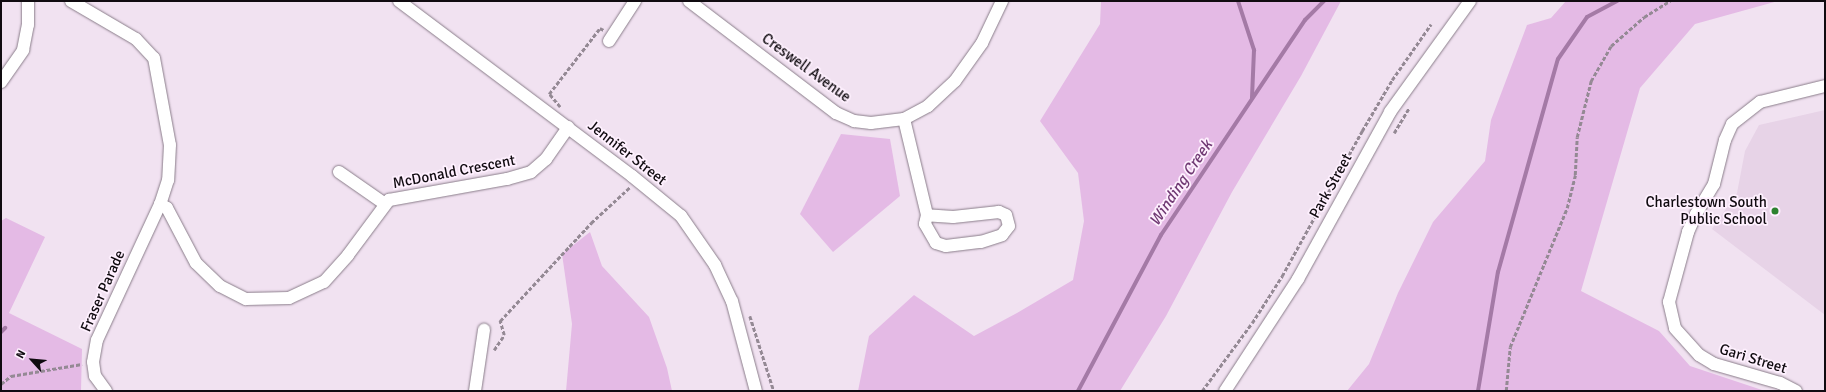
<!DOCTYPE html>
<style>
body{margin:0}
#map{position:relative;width:1826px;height:392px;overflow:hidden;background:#f1e2f1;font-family:Signika,sans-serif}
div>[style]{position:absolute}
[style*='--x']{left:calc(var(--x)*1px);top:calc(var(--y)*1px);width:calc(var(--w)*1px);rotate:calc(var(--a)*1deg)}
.built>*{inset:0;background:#e7d3e7}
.green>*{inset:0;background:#e4bae5}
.stream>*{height:4px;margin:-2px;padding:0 2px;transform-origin:2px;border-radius:2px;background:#a47aa6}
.path>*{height:2.5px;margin-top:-1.25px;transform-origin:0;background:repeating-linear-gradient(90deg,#948994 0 4px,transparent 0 6px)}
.roads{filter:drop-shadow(0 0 1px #8a7d8a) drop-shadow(0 0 1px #8a7d8a)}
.minor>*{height:12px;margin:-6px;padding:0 6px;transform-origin:6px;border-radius:6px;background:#fff}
.dots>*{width:11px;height:11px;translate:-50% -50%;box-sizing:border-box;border:2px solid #fef0fe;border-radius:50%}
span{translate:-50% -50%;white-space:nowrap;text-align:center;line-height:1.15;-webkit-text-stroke:3.5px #fef0fe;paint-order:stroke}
.street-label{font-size:15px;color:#100b10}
.poi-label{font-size:15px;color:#100b10}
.right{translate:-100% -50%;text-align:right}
.water-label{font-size:16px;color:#713a74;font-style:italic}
.frame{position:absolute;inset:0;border:2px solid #100b10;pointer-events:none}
.north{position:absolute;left:12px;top:340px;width:40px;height:40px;-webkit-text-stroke:3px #fef0fe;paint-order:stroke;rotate:297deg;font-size:11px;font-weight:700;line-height:16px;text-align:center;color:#100b10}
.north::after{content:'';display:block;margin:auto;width:14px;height:18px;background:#100b10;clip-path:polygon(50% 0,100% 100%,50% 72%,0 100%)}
</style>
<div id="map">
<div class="built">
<i style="clip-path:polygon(1825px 110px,1825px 315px,1712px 229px,1737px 193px,1745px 151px,1759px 125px)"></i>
</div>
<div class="green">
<i style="clip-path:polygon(1101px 1px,1341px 1px,1301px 76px,1232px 192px,1166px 316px,1120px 391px,858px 391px,869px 336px,914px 295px,974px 336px,1017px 313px,1073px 280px,1084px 221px,1078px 173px,1040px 121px,1100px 24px)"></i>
<i style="clip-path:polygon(1566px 1px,1778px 1px,1695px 24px,1640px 88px,1581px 291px,1659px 331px,1690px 366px,1765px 391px,1347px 391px,1369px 364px,1398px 293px,1433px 222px,1485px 161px,1491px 120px,1527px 25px,1551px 18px)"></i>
<i style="clip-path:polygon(841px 134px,890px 139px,900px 196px,833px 252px,800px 214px)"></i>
<i style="clip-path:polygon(6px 218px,45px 237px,9px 313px,82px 349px,81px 391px,1px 391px,1px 221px)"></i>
<i style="clip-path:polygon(590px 232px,602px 266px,649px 317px,667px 368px,672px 391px,566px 391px,572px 324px,562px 254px)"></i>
</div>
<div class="stream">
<i style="--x:1238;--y:1;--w:52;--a:71.9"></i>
<i style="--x:1254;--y:50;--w:48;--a:92.4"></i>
<i style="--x:1;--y:332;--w:6;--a:-45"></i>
<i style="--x:1078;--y:391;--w:177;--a:-62"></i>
<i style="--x:1161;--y:235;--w:259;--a:-56.2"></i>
<i style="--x:1305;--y:20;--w:27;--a:-45"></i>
<i style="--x:1478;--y:391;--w:121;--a:-80.5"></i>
<i style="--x:1498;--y:272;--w:221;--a:-74.3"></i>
<i style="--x:1558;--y:59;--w:51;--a:-55.4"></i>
<i style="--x:1587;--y:17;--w:34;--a:-28"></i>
</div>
<div class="path">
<i style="--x:560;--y:107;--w:17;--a:-130"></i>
<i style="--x:549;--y:94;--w:83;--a:-52.3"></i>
<i style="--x:600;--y:28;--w:4;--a:27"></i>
<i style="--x:1394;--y:133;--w:29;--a:-59"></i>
<i style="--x:750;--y:316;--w:79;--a:72.3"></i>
<i style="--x:494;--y:350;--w:18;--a:-56"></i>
<i style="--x:504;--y:335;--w:15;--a:-106"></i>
<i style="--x:500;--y:321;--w:134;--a:-47.1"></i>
<i style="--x:591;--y:223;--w:53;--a:-42.7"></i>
<i style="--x:1;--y:384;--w:13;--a:-39"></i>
<i style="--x:11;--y:376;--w:72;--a:-9.6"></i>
<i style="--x:1202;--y:391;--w:84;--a:-53.7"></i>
<i style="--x:1252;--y:323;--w:56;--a:-57.4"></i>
<i style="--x:1282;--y:276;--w:166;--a:-61.1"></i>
<i style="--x:1362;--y:131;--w:59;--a:-59.5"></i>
<i style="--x:1392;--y:80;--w:68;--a:-55.1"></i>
<i style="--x:1506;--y:391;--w:44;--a:-84.8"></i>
<i style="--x:1510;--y:347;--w:150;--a:-67.7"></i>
<i style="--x:1567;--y:208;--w:34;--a:-76"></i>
<i style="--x:1575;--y:175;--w:38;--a:-87"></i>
<i style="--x:1577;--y:137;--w:58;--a:-76"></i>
<i style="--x:1591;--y:81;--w:40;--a:-60.3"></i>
<i style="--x:1611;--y:46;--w:44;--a:-41.3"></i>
<i style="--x:1644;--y:17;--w:31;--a:-32"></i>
</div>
<div class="roads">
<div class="minor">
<i style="--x:71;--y:1;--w:75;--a:30.3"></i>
<i style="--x:136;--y:39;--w:26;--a:47"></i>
<i style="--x:154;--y:58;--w:88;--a:79.6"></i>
<i style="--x:170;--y:145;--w:35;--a:93"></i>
<i style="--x:168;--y:180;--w:25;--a:108"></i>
<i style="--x:160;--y:204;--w:8;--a:30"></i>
<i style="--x:167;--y:208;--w:62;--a:62.2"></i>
<i style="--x:196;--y:263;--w:33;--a:44"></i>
<i style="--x:220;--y:286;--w:29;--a:27"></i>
<i style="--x:246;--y:299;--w:43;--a:-1.3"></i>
<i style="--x:289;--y:298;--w:38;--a:-25"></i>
<i style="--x:324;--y:282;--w:36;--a:-48"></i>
<i style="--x:348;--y:255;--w:69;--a:-53.3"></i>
<i style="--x:389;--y:200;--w:120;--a:-10.1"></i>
<i style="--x:507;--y:179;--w:25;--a:-16"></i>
<i style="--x:531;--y:172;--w:20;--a:-41"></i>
<i style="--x:546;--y:159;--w:39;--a:-55"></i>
<i style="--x:399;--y:1;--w:291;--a:36.9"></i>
<i style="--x:632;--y:176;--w:63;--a:39.2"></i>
<i style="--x:681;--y:216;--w:60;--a:55.2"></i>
<i style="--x:715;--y:265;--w:40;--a:65"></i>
<i style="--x:732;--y:301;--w:93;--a:75.1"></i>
<i style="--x:689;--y:1;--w:185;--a:37.3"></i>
<i style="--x:836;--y:113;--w:20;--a:24"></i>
<i style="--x:854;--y:121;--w:17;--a:7"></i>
<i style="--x:871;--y:123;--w:33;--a:-7"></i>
<i style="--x:904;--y:119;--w:27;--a:-28"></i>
<i style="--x:928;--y:106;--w:37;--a:-43"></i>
<i style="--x:955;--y:81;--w:47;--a:-54.6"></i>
<i style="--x:982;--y:43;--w:47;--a:-64.5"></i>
<i style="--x:609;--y:41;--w:48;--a:-57"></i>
<i style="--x:1;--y:82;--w:39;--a:-55"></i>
<i style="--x:23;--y:50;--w:25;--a:-79"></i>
<i style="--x:28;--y:25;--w:24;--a:-90"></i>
<i style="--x:904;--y:119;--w:99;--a:76.5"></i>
<i style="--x:927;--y:215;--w:9;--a:103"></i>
<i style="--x:925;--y:224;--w:22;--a:60"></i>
<i style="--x:936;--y:243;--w:10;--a:17"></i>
<i style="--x:946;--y:246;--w:35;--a:-7"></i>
<i style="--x:981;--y:242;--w:22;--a:-18"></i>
<i style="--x:1002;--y:235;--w:11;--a:-52"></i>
<i style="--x:1009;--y:226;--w:11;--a:-105"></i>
<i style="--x:1006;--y:215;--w:8;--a:-157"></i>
<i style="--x:999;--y:212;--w:46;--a:173.8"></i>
<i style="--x:953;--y:217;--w:26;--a:-176"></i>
<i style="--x:339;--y:172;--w:56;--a:34.8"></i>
<i style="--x:106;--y:391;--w:19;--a:-126"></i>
<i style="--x:95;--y:376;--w:14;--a:-98"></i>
<i style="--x:93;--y:362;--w:22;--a:-80"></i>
<i style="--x:97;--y:340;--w:150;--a:-65.1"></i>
<i style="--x:475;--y:391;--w:62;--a:-81.6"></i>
<i style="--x:1225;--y:391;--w:134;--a:-56.9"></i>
<i style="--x:1298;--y:279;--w:191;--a:-61.1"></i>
<i style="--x:1390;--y:112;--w:137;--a:-54.2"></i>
<i style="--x:1796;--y:391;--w:18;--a:-153"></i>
<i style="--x:1780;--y:383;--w:69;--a:-163.9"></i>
<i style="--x:1714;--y:364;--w:17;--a:-149"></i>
<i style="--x:1699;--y:355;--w:36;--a:-132"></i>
<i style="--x:1675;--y:328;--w:27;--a:-103"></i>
<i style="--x:1669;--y:302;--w:73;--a:-74.8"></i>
<i style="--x:1688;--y:232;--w:20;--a:-66"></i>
<i style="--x:1696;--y:214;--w:35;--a:-59"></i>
<i style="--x:1714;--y:184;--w:45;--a:-76"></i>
<i style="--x:1725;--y:140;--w:17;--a:-66"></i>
<i style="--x:1732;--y:124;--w:36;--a:-38"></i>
<i style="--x:1760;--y:102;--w:67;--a:-13.8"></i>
</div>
</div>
<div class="dots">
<i style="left:1775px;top:211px;background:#2d822f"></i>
</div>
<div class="street-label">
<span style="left:806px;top:68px;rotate:36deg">Creswell Avenue</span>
<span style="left:627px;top:153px;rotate:38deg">Jennifer Street</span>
<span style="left:454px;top:172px;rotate:-11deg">McDonald Crescent</span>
<span style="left:1331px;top:186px;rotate:-61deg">Park Street</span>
<span style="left:103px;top:291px;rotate:-66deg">Fraser Parade</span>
<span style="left:1753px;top:359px;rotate:17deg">Gari Street</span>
</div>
<div class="poi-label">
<span class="right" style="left:1767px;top:211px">Charlestown South<br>Public School</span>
</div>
<div class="water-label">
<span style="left:1181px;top:183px;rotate:-56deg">Winding Creek</span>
</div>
<div class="frame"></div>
<div class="north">N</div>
</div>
